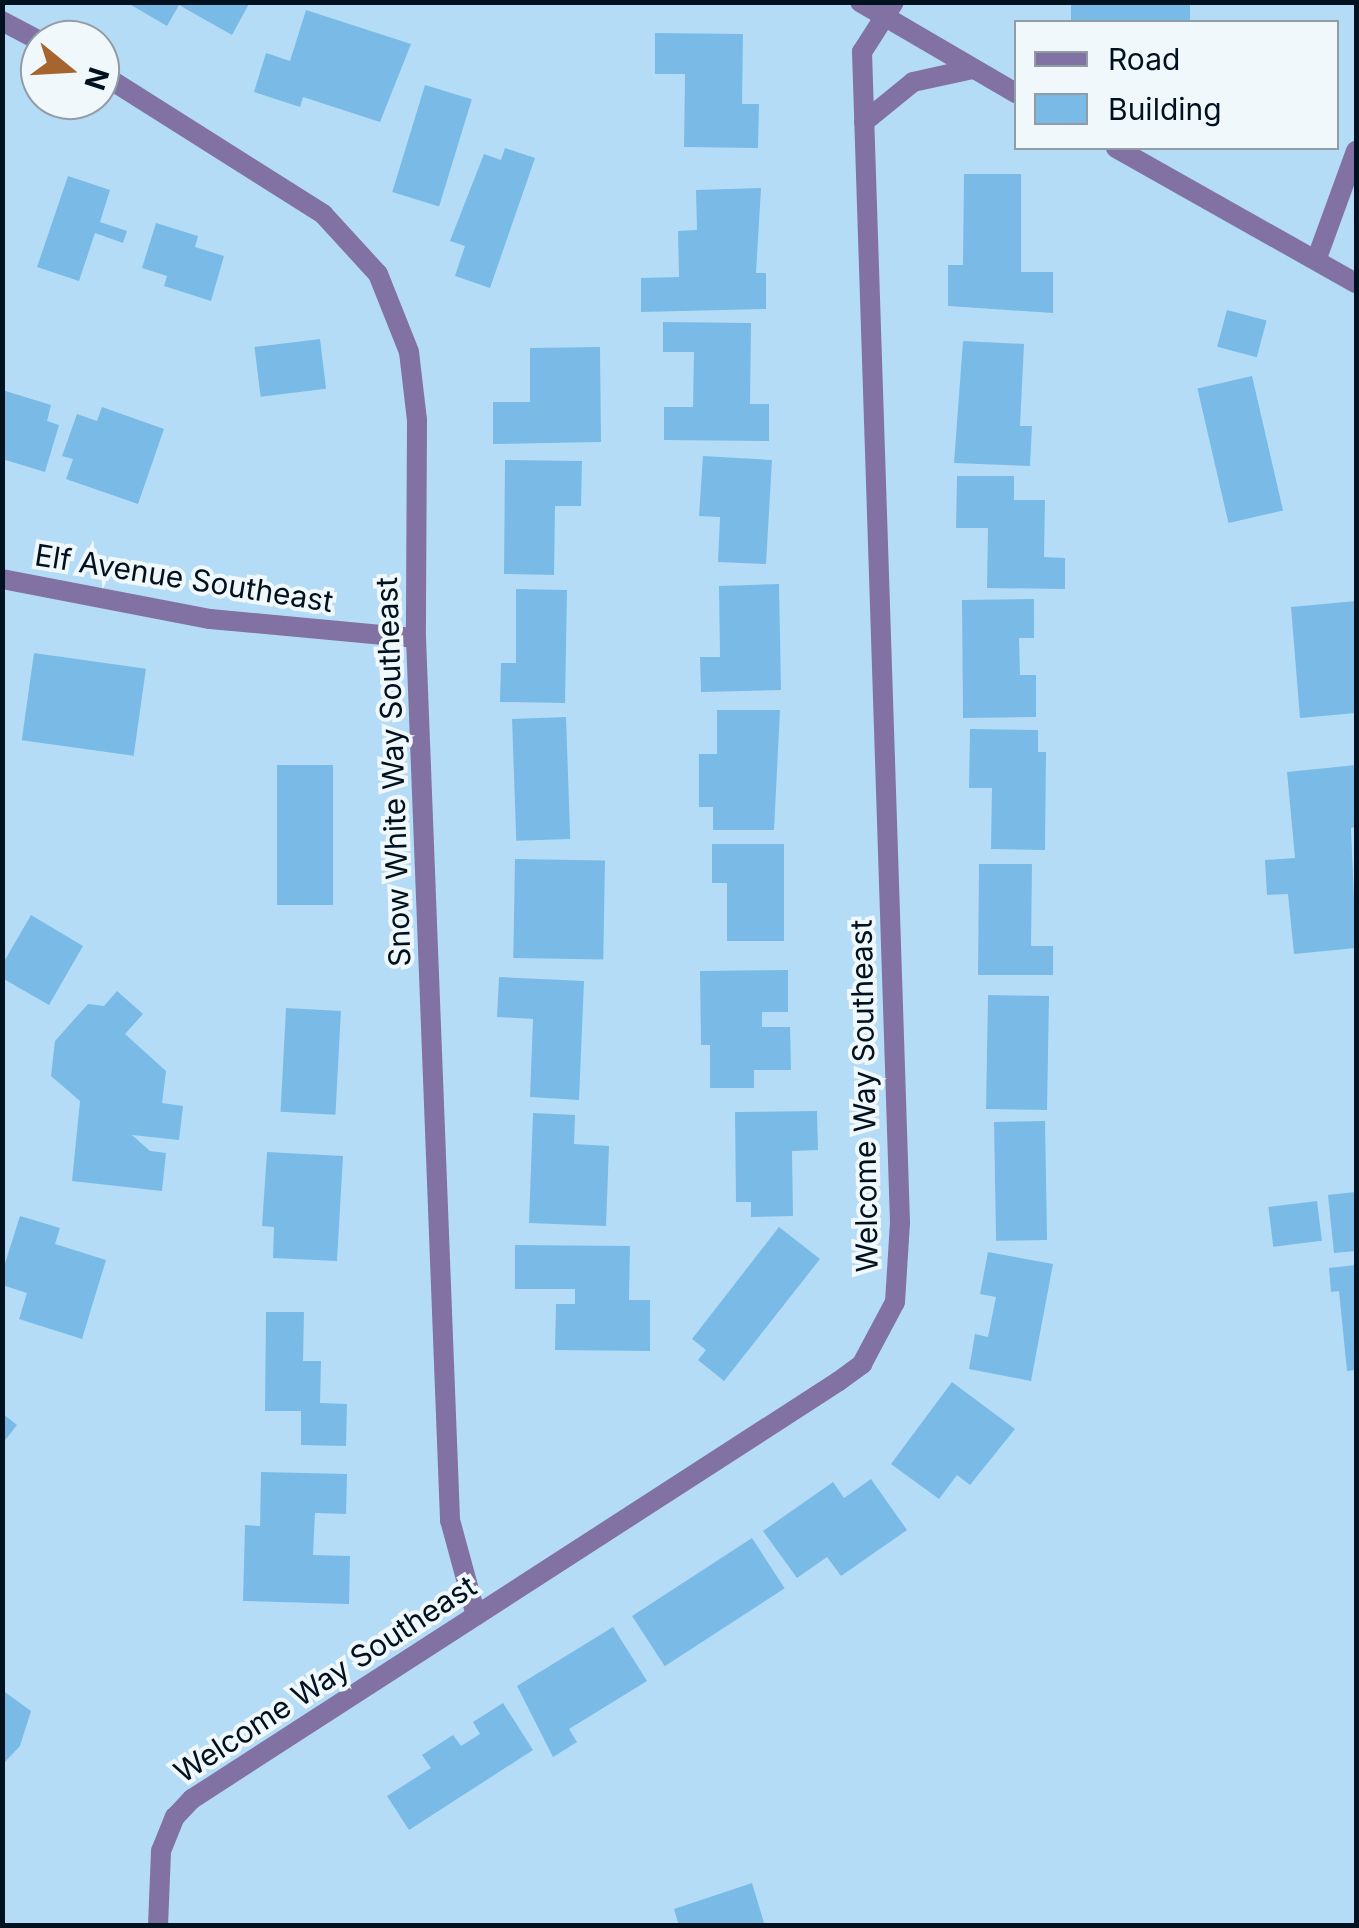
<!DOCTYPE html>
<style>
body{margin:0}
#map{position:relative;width:1359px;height:1928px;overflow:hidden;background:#b5dcf6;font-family:Inter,sans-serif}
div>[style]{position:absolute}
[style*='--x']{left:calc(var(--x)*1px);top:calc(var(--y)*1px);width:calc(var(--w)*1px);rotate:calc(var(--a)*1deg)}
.building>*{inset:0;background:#79bbe6;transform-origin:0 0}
.street>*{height:20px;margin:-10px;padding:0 10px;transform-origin:10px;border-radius:10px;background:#8172a3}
span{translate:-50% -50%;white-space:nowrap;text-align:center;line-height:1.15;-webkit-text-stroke:8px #f1f8fc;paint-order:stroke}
.street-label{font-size:30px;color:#001120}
.frame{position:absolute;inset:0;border:5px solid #001120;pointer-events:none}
.legend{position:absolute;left:1014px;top:20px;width:325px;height:130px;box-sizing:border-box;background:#f1f8fc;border:2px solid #919ca4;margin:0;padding:12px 18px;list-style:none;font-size:30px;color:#001120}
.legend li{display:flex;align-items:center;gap:20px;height:50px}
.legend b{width:50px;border:2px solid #919ca4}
.north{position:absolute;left:20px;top:20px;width:100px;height:100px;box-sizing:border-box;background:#f1f8fc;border:2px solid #919ca4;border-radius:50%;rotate:108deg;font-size:28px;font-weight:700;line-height:40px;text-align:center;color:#001120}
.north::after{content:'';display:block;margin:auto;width:35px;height:45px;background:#a6652f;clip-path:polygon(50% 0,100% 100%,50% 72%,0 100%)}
</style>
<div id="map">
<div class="building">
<i style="clip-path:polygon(126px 2px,250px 2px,232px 35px,179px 5px,167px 26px)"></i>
<i style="left:1071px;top:2px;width:119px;height:21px"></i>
<i style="clip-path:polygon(306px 10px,411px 44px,380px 122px,303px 97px,300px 107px,254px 92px,266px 53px,290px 61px)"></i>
<i style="clip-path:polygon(655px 33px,743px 34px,742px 104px,759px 104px,758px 148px,684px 147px,685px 74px,655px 74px)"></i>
<i style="left:425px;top:85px;width:49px;height:112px;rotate:17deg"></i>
<i style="clip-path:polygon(505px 148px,535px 158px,490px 288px,455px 276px,465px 246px,450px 241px,484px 154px,501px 160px)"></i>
<i style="clip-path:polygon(964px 174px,1021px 174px,1021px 272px,1053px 272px,1053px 313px,948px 306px,948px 265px,963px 265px)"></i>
<i style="clip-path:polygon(68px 176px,110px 190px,100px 222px,127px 231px,123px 243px,95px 233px,79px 281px,37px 267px)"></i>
<i style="clip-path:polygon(761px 188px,756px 273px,766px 273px,766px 309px,641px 312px,641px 278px,679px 277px,678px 231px,697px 230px,696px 190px)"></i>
<i style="clip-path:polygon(156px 223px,198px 236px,195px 247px,224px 256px,211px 301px,164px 286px,167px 276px,142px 268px)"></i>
<i style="left:1227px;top:310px;width:41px;height:38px;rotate:15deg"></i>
<i style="clip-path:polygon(663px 322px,751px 323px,750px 404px,769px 404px,769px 441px,664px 440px,664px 407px,693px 407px,694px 352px,663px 352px)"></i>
<i style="left:320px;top:339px;width:50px;height:66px;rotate:83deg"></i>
<i style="clip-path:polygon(963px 341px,1024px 344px,1020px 426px,1032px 426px,1030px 466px,954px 463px)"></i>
<i style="clip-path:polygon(600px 347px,601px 442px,493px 444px,493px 402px,530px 402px,530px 348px)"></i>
<i style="left:1252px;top:376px;width:138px;height:56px;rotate:77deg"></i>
<i style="clip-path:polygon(2px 390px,51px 405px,47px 421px,59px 425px,45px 472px,2px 459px)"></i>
<i style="clip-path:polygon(102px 407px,164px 429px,138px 504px,66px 479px,73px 459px,62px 456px,77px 414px,97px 421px)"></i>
<i style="clip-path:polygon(703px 456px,772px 460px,766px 564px,718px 562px,720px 517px,699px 516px)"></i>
<i style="clip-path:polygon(505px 460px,582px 461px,581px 506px,555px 506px,554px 575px,504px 574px)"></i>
<i style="clip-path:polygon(957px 476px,1014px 476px,1014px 500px,1045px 500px,1044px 557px,1065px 558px,1065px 589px,987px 588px,988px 528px,956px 528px)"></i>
<i style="clip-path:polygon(779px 584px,781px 690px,701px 692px,700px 657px,720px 657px,719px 586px)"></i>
<i style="clip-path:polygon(516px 589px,567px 590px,565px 703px,500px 702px,501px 663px,516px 663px)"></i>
<i style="clip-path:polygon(1034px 599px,1034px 638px,1019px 638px,1020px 675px,1036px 675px,1036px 717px,963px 718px,962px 600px)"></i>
<i style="clip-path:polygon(1356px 601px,1356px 713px,1300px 718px,1291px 607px)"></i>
<i style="left:34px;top:653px;width:113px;height:88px;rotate:8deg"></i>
<i style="clip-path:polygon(717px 710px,780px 710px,774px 830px,713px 830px,713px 807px,699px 807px,699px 754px,717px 754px)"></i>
<i style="left:566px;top:717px;width:122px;height:54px;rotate:88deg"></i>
<i style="clip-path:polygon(970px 729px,1038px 730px,1038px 752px,1046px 752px,1045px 850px,991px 849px,992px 788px,969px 788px)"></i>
<i style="left:277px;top:765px;width:56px;height:140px"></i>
<i style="clip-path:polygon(1356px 765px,1356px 827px,1351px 828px,1356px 948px,1294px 954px,1288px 894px,1267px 895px,1265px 860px,1295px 858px,1287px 772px)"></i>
<i style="clip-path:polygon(712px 844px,784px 844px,784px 941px,727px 941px,727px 883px,712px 883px)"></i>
<i style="left:515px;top:859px;width:90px;height:99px;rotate:1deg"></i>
<i style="clip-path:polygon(979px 864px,1032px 864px,1031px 946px,1053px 946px,1053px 975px,978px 975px)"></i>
<i style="clip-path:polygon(31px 915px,83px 946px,49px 1005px,2px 978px,2px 965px)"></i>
<i style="clip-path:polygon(788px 970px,788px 1012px,762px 1012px,762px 1027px,790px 1027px,791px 1070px,754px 1070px,754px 1088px,710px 1088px,710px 1045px,701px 1045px,700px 971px)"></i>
<i style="clip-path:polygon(499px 977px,584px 981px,579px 1100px,530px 1097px,533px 1019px,497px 1017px)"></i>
<i style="clip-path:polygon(117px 991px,143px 1014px,125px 1034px,166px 1071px,162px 1103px,183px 1106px,179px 1140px,132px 1135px,150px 1151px,166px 1153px,162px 1191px,72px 1181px,80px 1101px,51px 1076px,55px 1041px,88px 1004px,104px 1006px)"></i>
<i style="left:1049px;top:996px;width:114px;height:61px;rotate:91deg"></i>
<i style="left:286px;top:1008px;width:55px;height:104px;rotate:3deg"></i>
<i style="clip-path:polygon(817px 1111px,818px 1150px,792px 1151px,793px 1216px,751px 1217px,751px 1202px,736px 1202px,735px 1112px)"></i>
<i style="clip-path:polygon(533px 1113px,575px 1115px,574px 1144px,609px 1146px,606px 1226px,529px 1223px)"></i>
<i style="left:1045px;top:1121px;width:119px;height:51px;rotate:89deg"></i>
<i style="clip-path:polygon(267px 1152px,343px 1156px,337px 1261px,273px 1258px,274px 1227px,262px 1226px)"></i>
<i style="clip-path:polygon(1356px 1192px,1356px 1251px,1334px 1253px,1328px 1195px)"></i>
<i style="left:1317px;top:1201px;width:40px;height:49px;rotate:83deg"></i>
<i style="clip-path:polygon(20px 1216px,60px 1228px,55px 1244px,106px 1260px,82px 1339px,19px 1319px,27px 1293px,2px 1285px,2px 1273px)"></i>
<i style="clip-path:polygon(779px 1227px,820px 1259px,724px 1381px,698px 1360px,706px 1350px,692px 1339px)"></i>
<i style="clip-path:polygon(515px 1245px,630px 1246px,629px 1300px,650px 1300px,650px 1351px,555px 1350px,556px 1304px,575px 1304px,575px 1289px,515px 1289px)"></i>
<i style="clip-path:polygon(988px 1252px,1053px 1264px,1031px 1381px,969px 1369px,975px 1334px,988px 1337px,996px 1297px,980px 1294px)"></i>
<i style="clip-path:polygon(1356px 1265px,1356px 1370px,1347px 1371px,1339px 1291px,1331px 1292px,1329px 1268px)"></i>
<i style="clip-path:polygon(266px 1312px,304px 1312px,303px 1361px,321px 1361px,320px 1403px,347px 1404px,346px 1446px,301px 1445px,301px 1411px,265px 1411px)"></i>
<i style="clip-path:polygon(952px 1382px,1015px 1429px,970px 1485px,957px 1475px,939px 1499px,891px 1464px)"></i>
<i style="clip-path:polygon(2px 1413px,17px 1425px,2px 1444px)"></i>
<i style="clip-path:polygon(261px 1472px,347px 1474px,346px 1514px,315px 1513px,313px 1555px,350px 1556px,349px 1604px,243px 1601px,245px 1525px,260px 1526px)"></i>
<i style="clip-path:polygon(871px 1479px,907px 1530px,841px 1576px,827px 1557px,797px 1578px,763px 1531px,833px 1482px,844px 1498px)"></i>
<i style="left:752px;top:1538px;width:60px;height:143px;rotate:57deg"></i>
<i style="clip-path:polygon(613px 1627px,647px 1681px,569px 1729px,577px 1742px,553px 1757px,517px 1686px)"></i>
<i style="clip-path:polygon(2px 1690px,31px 1711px,20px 1746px,2px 1765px)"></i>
<i style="clip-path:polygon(503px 1703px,533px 1750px,409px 1830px,387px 1796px,431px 1768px,422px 1755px,453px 1735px,461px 1746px,480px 1734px,473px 1722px)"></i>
<i style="clip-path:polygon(752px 1883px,765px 1926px,679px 1926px,674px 1909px)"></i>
</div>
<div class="street">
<i style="--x:860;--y:2;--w:181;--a:30.3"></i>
<i style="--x:2;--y:21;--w:43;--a:27.8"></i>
<i style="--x:100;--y:73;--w:264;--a:32.3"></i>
<i style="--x:323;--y:214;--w:81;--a:47.5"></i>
<i style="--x:378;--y:274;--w:84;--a:68.3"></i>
<i style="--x:409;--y:352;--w:68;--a:83.3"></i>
<i style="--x:417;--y:420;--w:218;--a:90.3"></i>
<i style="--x:416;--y:638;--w:883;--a:87.79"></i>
<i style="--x:450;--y:1520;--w:99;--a:74.8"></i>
<i style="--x:864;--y:122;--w:63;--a:-39.2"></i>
<i style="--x:913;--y:82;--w:60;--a:-12.4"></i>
<i style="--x:1116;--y:148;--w:275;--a:29.4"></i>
<i style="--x:1317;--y:258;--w:114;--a:-70"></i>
<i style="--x:2;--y:579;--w:212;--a:10.9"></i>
<i style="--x:210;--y:619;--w:207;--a:5.3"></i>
<i style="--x:158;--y:1926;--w:75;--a:-87.7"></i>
<i style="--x:161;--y:1851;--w:37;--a:-68"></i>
<i style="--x:175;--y:1817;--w:25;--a:-47"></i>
<i style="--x:192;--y:1799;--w:770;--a:-32.86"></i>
<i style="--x:839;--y:1381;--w:29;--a:-36"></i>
<i style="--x:862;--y:1364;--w:70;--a:-62"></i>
<i style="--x:895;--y:1302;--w:80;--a:-86.4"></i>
<i style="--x:900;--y:1222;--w:1171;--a:-91.86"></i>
<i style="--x:862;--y:52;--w:59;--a:-57.4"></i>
</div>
<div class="street-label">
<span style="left:184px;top:578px;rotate:9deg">Elf Avenue Southeast</span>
<span style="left:393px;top:772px;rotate:-92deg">Snow White Way Southeast</span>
<span style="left:864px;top:1096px;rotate:-91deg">Welcome Way Southeast</span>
<span style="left:325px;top:1679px;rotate:-33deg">Welcome Way Southeast</span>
</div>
<div class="frame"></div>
<ul class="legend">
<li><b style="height:12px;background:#8172a3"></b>Road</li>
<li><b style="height:28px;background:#79bbe6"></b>Building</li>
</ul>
<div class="north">N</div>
</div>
